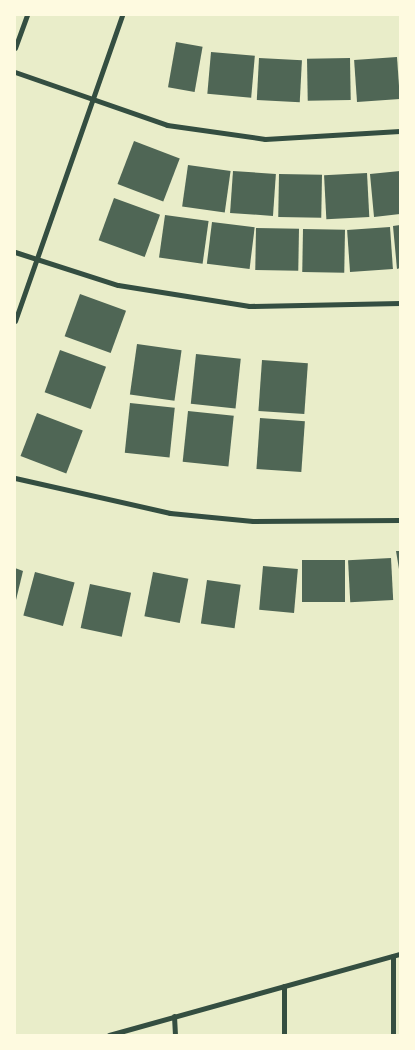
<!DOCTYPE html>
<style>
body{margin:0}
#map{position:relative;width:415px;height:1050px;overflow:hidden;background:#e9edc9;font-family:"IBM Plex Sans",sans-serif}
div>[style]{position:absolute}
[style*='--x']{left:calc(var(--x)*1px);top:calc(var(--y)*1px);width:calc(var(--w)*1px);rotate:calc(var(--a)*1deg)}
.building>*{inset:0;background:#4f6655;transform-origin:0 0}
.minor>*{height:5px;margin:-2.5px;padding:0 2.5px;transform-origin:2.5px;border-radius:2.5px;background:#344e41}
span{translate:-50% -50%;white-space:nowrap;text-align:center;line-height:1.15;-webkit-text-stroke:4px #fefae0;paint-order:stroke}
.frame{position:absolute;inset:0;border:16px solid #fefae0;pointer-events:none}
</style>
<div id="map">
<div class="building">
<i style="left:176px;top:42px;width:27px;height:46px;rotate:10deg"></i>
<i style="left:211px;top:52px;width:44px;height:42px;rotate:5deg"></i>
<i style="left:397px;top:57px;width:42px;height:43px;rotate:86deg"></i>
<i style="left:259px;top:58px;width:43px;height:42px;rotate:3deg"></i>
<i style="left:350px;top:58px;width:42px;height:43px;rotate:89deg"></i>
<i style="left:134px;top:141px;width:49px;height:46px;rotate:21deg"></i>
<i style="left:188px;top:165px;width:43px;height:42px;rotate:8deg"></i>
<i style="left:233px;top:171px;width:43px;height:42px;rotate:4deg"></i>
<i style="clip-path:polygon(400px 171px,400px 214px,374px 217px,370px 174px)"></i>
<i style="left:367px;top:173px;width:44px;height:43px;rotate:87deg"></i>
<i style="left:279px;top:174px;width:43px;height:43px;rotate:1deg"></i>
<i style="left:114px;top:198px;width:49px;height:45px;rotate:20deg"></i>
<i style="left:165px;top:215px;width:44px;height:43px;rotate:8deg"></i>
<i style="left:212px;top:222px;width:43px;height:42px;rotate:7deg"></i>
<i style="clip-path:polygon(400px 225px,400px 268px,397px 269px,393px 226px)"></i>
<i style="left:390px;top:227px;width:42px;height:43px;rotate:86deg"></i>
<i style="left:256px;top:228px;width:43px;height:42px;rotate:1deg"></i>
<i style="left:303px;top:229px;width:42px;height:43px;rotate:1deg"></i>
<i style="left:80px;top:294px;width:49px;height:45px;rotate:20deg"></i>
<i style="left:137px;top:344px;width:45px;height:51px;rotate:8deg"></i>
<i style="left:60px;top:350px;width:49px;height:45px;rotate:20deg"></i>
<i style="left:196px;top:354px;width:45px;height:50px;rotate:6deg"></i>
<i style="left:262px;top:360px;width:46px;height:51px;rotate:4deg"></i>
<i style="left:130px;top:403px;width:45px;height:50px;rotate:6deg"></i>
<i style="left:188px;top:411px;width:46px;height:51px;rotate:6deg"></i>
<i style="left:37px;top:413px;width:49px;height:46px;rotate:21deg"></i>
<i style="left:260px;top:418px;width:45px;height:51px;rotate:4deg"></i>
<i style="clip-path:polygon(396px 551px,400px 551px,400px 569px,399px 569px)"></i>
<i style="left:391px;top:558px;width:42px;height:43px;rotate:87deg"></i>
<i style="left:302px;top:560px;width:43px;height:42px"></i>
<i style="left:263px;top:566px;width:35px;height:44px;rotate:5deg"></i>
<i style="clip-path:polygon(15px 568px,23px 571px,16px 600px,15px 600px)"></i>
<i style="left:35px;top:572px;width:41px;height:45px;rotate:15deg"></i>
<i style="left:153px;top:572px;width:36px;height:45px;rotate:11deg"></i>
<i style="left:207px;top:580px;width:34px;height:44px;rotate:8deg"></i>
<i style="left:90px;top:584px;width:42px;height:45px;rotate:12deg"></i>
</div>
<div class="minor">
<i style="--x:15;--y:48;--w:35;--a:-70"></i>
<i style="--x:15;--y:72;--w:161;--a:19.2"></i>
<i style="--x:167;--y:125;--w:99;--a:8.1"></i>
<i style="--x:265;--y:139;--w:135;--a:-3.4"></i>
<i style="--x:15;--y:252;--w:108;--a:17.8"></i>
<i style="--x:118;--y:285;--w:133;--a:9.1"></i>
<i style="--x:249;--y:306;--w:151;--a:-1.1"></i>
<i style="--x:15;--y:321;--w:324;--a:-70.7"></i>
<i style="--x:15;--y:478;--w:159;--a:12.7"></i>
<i style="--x:170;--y:513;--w:83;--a:5.5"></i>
<i style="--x:253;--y:521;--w:147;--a:-0.4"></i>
<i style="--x:393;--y:956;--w:79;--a:90"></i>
<i style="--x:284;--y:986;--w:49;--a:90"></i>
<i style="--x:174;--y:1016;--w:19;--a:87"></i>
<i style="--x:109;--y:1035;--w:302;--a:-15.6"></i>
</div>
<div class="frame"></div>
</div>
